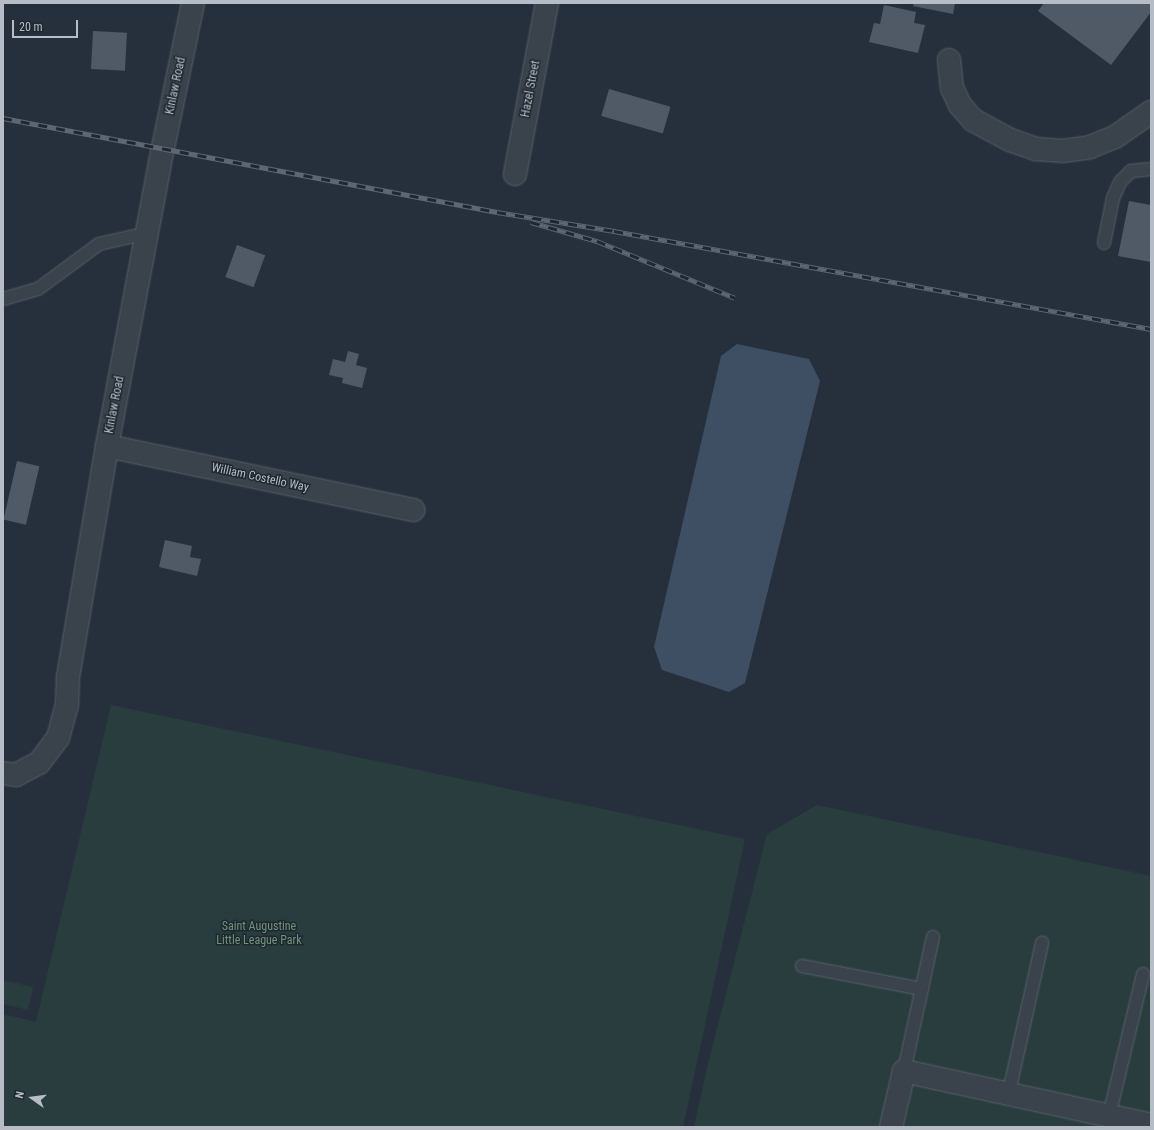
<!DOCTYPE html>
<style>
body{margin:0}
#map{position:relative;width:1154px;height:1130px;overflow:hidden;background:#26303c;font-family:"Roboto Condensed",sans-serif}
div>[style]{position:absolute}
[style*='--x']{left:calc(var(--x)*1px);top:calc(var(--y)*1px);width:calc(var(--w)*1px);rotate:calc(var(--a)*1deg)}
.green>*{inset:0;background:#293d3e}
.water>*{inset:0;background:#3e4e63}
.building>*{inset:0;background:#505a67;transform-origin:0 0}
.roads{filter:drop-shadow(0 0 1px #58606a) drop-shadow(0 0 1px #58606a)}
.service>*{height:12px;margin:-6px;padding:0 6px;transform-origin:6px;border-radius:6px;background:#3a424c}
.minor>*{height:22px;margin:-11px;padding:0 11px;transform-origin:11px;border-radius:11px;background:#3a424c}
.rail>*{height:4.5px;margin-top:-2.25px;transform-origin:0;background:repeating-linear-gradient(90deg,#1f2731 0 9px,#5d6673 0 18px);box-sizing:border-box;border-block:1px solid #5d6673}
span{translate:-50% -50%;white-space:nowrap;text-align:center;line-height:1.15;-webkit-text-stroke:3px #1f2731;paint-order:stroke}
.street-label{font-size:12px;color:#b6bdc7}
.park-label{font-size:12px;color:#6f9678}
.frame{position:absolute;inset:0;border:4px solid #b6bdc7;pointer-events:none}
.north{position:absolute;left:12px;top:1078px;width:40px;height:40px;-webkit-text-stroke:3px #1f2731;paint-order:stroke;rotate:284deg;font-size:11px;font-weight:700;line-height:16px;text-align:center;color:#b6bdc7}
.north::after{content:'';display:block;margin:auto;width:14px;height:18px;background:#b6bdc7;clip-path:polygon(50% 0,100% 100%,50% 72%,0 100%)}
.scale{position:absolute;left:12px;top:20px;width:66px;height:18px;box-sizing:border-box;border:2px solid #b6bdc7;border-top:0;padding-left:5px;font-size:12px;line-height:14px;white-space:nowrap;color:#b6bdc7;-webkit-text-stroke:3px #1f2731;paint-order:stroke}
</style>
<div id="map">
<div class="green">
<i style="clip-path:polygon(111px 705px,745px 839px,683px 1127px,3px 1127px,3px 1014px,36px 1022px)"></i>
<i style="clip-path:polygon(817px 805px,1151px 876px,1151px 1127px,694px 1127px,708px 1064px,767px 834px)"></i>
<i style="clip-path:polygon(3px 980px,33px 987px,28px 1010px,3px 1004px)"></i>
</div>
<div class="water">
<i style="clip-path:polygon(737px 344px,809px 359px,820px 381px,745px 683px,729px 692px,662px 670px,654px 647px,721px 356px)"></i>
</div>
<div class="building">
<i style="clip-path:polygon(914px 3px,955px 3px,953px 14px,913px 6px)"></i>
<i style="clip-path:polygon(1044px 3px,1151px 3px,1151px 12px,1111px 65px,1038px 11px)"></i>
<i style="clip-path:polygon(884px 5px,916px 12px,914px 23px,925px 25px,918px 53px,869px 42px,874px 23px,880px 24px)"></i>
<i style="left:93px;top:31px;width:34px;height:38px;rotate:3deg"></i>
<i style="left:609px;top:89px;width:64px;height:28px;rotate:16deg"></i>
<i style="clip-path:polygon(1129px 201px,1151px 205px,1151px 262px,1118px 256px)"></i>
<i style="left:237px;top:245px;width:30px;height:34px;rotate:20deg"></i>
<i style="clip-path:polygon(348px 351px,359px 354px,356px 365px,367px 368px,362px 388px,342px 383px,343px 378px,329px 375px,333px 359px,345px 362px)"></i>
<i style="left:17px;top:461px;width:23px;height:60px;rotate:13deg"></i>
<i style="clip-path:polygon(165px 540px,192px 546px,190px 557px,201px 559px,197px 576px,159px 567px)"></i>
</div>
<div class="roads">
<div class="service">
<i style="--x:1104;--y:243;--w:46;--a:-78.7"></i>
<i style="--x:1113;--y:198;--w:17;--a:-66"></i>
<i style="--x:1120;--y:182;--w:16;--a:-45"></i>
<i style="--x:1131;--y:171;--w:20;--a:-6"></i>
<i style="--x:3;--y:299;--w:36;--a:-16"></i>
<i style="--x:38;--y:289;--w:76;--a:-36.4"></i>
<i style="--x:99;--y:244;--w:50;--a:-12.7"></i>
<i style="--x:802;--y:966;--w:122;--a:10.9"></i>
<i style="--x:904;--y:1071;--w:137;--a:-77.8"></i>
<i style="--x:1009;--y:1092;--w:153;--a:-77.5"></i>
<i style="--x:1109;--y:1116;--w:146;--a:-76.5"></i>
</div>
<div class="minor">
<i style="--x:949;--y:60;--w:28;--a:84"></i>
<i style="--x:952;--y:88;--w:19;--a:65"></i>
<i style="--x:960;--y:105;--w:20;--a:49"></i>
<i style="--x:973;--y:120;--w:42;--a:28.4"></i>
<i style="--x:1010;--y:140;--w:28;--a:19"></i>
<i style="--x:1036;--y:149;--w:27;--a:4"></i>
<i style="--x:1063;--y:151;--w:27;--a:-8"></i>
<i style="--x:1090;--y:147;--w:27;--a:-22"></i>
<i style="--x:1115;--y:137;--w:44;--a:-34.8"></i>
<i style="--x:515;--y:174;--w:174;--a:-79.4"></i>
<i style="--x:107;--y:446;--w:313;--a:11.8"></i>
<i style="--x:3;--y:773;--w:13;--a:9"></i>
<i style="--x:16;--y:775;--w:26;--a:-28"></i>
<i style="--x:39;--y:763;--w:31;--a:-53"></i>
<i style="--x:58;--y:738;--w:34;--a:-75"></i>
<i style="--x:67;--y:705;--w:28;--a:-88"></i>
<i style="--x:68;--y:677;--w:234;--a:-80.4"></i>
<i style="--x:107;--y:446;--w:303;--a:-79.4"></i>
<i style="--x:163;--y:148;--w:148;--a:-78.3"></i>
<i style="--x:891;--y:1127;--w:57;--a:-76.9"></i>
<i style="--x:904;--y:1071;--w:253;--a:12.3"></i>
</div>
</div>
<div class="rail">
<i style="--x:3;--y:118;--w:503;--a:10.77"></i>
<i style="--x:497;--y:212;--w:119;--a:9.2"></i>
<i style="--x:614;--y:231;--w:546;--a:10.34"></i>
<i style="--x:531;--y:222;--w:69;--a:16.1"></i>
<i style="--x:597;--y:241;--w:149;--a:22.4"></i>
</div>
<div class="street-label">
<span style="left:176px;top:86px;rotate:-78deg">Kinlaw Road</span>
<span style="left:531px;top:89px;rotate:-79deg">Hazel Street</span>
<span style="left:115px;top:405px;rotate:-79deg">Kinlaw Road</span>
<span style="left:260px;top:478px;rotate:12deg">William Costello Way</span>
</div>
<div class="park-label">
<span style="left:259px;top:934px">Saint Augustine<br>Little League Park</span>
</div>
<div class="frame"></div>
<div class="north">N</div>
<div class="scale">20 m</div>
</div>
